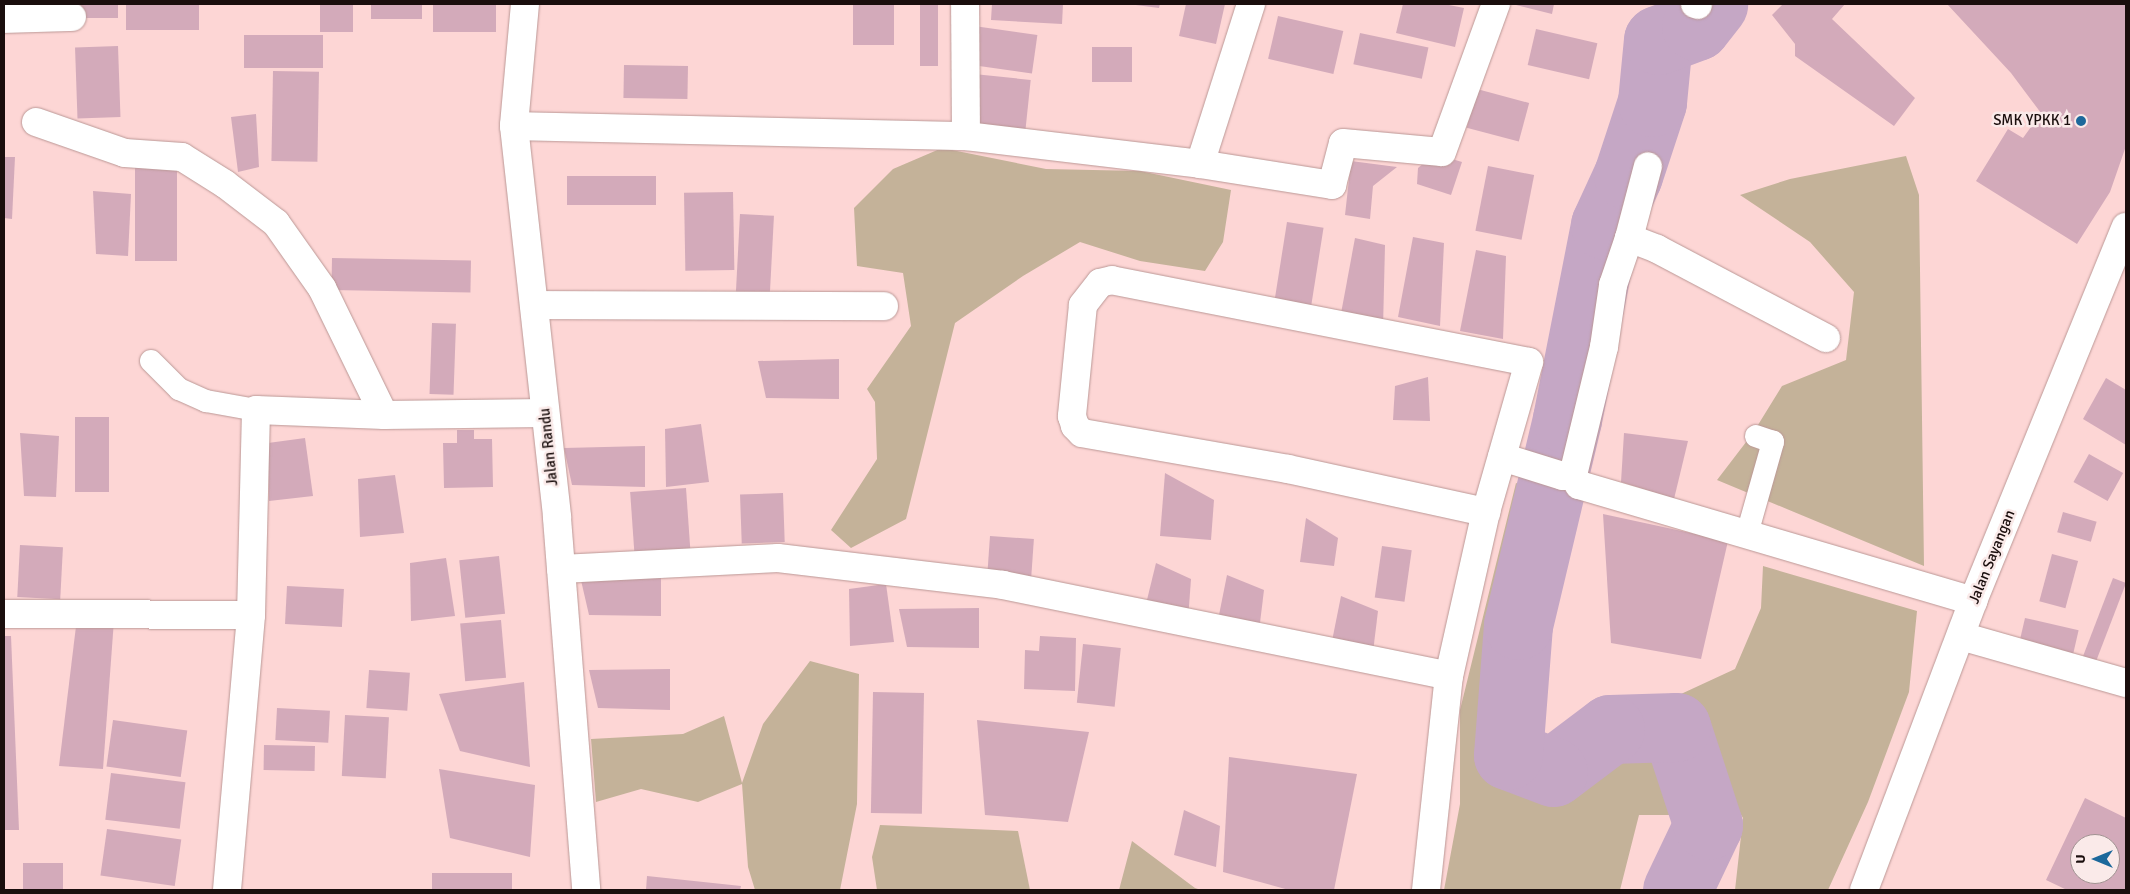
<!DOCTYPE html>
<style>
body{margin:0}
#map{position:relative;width:2130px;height:894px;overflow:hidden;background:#fdd6d5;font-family:Signika,sans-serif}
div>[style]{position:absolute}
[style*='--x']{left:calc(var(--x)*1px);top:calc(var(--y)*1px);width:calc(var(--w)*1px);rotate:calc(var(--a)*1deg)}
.green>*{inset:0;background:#c4b299}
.river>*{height:69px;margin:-34.5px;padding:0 34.5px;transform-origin:34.5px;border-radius:34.5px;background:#c5a7c5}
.building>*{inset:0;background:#d3aaba;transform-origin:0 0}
.roads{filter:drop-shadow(0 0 1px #bb9896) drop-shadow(0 0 1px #bb9896)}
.lane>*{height:22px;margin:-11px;padding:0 11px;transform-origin:11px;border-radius:11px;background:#fff}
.street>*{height:28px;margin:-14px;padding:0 14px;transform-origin:14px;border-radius:14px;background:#fff}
.dots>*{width:14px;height:14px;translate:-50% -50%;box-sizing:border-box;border:2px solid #faeae9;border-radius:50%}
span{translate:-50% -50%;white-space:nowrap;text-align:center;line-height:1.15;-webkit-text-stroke:5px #faeae9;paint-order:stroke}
.poi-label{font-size:15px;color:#1a0e0d}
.right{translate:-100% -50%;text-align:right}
.street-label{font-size:15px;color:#1a0e0d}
.frame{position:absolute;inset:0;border:5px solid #1a0e0d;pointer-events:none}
.north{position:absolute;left:2070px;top:834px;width:50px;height:50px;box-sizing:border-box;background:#faeae9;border:1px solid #a09291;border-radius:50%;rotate:270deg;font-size:14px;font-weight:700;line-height:20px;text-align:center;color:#1a0e0d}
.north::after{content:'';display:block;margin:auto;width:18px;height:22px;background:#1c689b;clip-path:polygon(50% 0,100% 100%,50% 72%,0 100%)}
</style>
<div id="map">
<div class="green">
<i style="clip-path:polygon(942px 148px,1046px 169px,1140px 171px,1231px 190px,1223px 242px,1205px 271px,1140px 261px,1080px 242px,1023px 276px,955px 323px,906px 519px,851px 548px,831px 530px,877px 459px,875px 402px,867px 389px,911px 326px,903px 273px,857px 266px,854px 208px,893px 169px)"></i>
<i style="clip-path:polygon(1906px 156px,1919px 195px,1924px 566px,1717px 480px,1753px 433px,1782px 386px,1846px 360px,1854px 292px,1810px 242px,1740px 195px,1790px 179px)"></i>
<i style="clip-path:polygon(1516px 483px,1555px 499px,1530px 637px,1491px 731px,1504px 784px,1555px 794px,1618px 752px,1652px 742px,1673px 757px,1678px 815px,1639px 815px,1620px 890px,1444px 890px,1460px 804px,1460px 710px)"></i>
<i style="clip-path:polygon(1763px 566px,1917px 611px,1909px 692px,1868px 802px,1828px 890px,1735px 890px,1743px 818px,1668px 700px,1735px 669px,1761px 608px)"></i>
<i style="clip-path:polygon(810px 661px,859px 674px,857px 804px,840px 890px,755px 890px,748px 867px,742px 784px,698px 802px,641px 789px,596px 802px,591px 739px,683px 734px,724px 716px,742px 783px,763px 724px)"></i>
<i style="clip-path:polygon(880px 825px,1018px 831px,1030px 890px,877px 890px,872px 857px)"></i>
<i style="clip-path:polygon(1132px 841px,1195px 888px,1201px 890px,1119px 890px)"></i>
</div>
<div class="river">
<i style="--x:1677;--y:890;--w:72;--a:-64.5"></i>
<i style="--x:1708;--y:825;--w:103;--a:-108.1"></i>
<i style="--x:1676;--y:727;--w:66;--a:178.3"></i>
<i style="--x:1610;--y:729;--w:71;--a:143"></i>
<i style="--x:1553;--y:772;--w:48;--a:-159.3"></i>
<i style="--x:1508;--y:755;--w:130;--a:-85.6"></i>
<i style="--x:1518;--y:625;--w:212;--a:-76.6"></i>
<i style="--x:1567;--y:419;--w:198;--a:-78.9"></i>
<i style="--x:1605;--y:225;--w:55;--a:-65.3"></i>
<i style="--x:1628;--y:175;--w:77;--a:-71.8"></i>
<i style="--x:1652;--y:102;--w:62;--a:-84.5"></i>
<i style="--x:1658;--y:40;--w:40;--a:-20.2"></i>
<i style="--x:1696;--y:26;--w:28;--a:-52"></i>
</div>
<div class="building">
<i style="left:78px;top:4px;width:40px;height:14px"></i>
<i style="left:126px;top:4px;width:73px;height:26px"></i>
<i style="left:320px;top:4px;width:33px;height:28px"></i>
<i style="left:371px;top:4px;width:51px;height:15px"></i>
<i style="left:433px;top:4px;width:63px;height:28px"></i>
<i style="left:853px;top:4px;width:41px;height:41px"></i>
<i style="left:920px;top:4px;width:18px;height:62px"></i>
<i style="clip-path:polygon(992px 4px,1063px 4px,1062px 24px,991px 20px)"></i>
<i style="clip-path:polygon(1128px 4px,1160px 4px,1159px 8px)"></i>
<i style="clip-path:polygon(1186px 4px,1225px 4px,1216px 44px,1179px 36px)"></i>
<i style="clip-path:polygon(1403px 4px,1444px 4px,1464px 8px,1455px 47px,1396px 33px)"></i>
<i style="clip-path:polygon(1512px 4px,1554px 4px,1552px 14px)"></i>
<i style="clip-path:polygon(1783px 4px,1845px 4px,1832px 19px,1915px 98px,1894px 126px,1795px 56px,1795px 44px,1772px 15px)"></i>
<i style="clip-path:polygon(1947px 4px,2126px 4px,2126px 146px,2110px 192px,2077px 244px,1976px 181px,2008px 129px,2023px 138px,2041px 113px,2011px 73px)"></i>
<i style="left:1278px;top:16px;width:67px;height:44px;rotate:13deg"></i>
<i style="left:974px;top:26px;width:64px;height:39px;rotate:8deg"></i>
<i style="left:1536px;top:29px;width:63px;height:37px;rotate:13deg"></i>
<i style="left:1360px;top:33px;width:70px;height:32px;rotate:12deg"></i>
<i style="left:244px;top:35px;width:79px;height:33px"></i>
<i style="left:118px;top:46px;width:71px;height:43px;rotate:88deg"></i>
<i style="left:1092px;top:47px;width:40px;height:35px"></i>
<i style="left:624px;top:65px;width:64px;height:33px;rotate:1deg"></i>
<i style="left:273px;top:71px;width:46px;height:90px;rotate:1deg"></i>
<i style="left:974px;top:74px;width:57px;height:50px;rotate:6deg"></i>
<i style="left:1477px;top:89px;width:54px;height:40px;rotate:15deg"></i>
<i style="clip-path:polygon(256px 114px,259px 167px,238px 172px,231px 117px)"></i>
<i style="clip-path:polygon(1435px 154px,1462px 162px,1451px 195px,1417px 184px,1418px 168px)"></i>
<i style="clip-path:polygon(4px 157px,15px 157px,12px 219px,4px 218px)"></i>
<i style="left:135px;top:159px;width:42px;height:102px"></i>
<i style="clip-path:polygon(1351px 161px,1397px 167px,1373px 186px,1370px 219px,1345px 215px)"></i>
<i style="left:1488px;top:166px;width:47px;height:66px;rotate:11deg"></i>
<i style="left:656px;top:176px;width:29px;height:89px;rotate:90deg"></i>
<i style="clip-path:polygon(93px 191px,131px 194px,128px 256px,96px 254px)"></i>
<i style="left:733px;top:192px;width:78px;height:49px;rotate:89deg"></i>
<i style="left:740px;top:214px;width:34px;height:79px;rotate:3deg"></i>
<i style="left:1287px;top:222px;width:37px;height:83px;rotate:9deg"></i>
<i style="clip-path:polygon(1413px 237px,1444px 243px,1440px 326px,1398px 317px)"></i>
<i style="clip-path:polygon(1355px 238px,1385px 245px,1383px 328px,1340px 319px)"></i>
<i style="clip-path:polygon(1476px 250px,1506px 256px,1503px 339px,1460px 331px)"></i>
<i style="left:332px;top:258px;width:139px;height:32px;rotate:1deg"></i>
<i style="left:432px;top:323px;width:24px;height:71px;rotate:2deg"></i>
<i style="clip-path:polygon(839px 359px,839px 399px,766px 398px,758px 361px)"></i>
<i style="clip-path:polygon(1428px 377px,1430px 421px,1393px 420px,1395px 386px)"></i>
<i style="clip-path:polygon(2106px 378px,2126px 390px,2126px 445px,2083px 419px)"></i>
<i style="left:75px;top:417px;width:34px;height:75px"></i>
<i style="clip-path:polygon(701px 424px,709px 482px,666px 487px,665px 429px)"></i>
<i style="clip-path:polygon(457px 430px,474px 430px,474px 439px,492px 439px,493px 487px,444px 488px,443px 443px,457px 443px)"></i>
<i style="clip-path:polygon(20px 433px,59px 436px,56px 497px,24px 496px)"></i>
<i style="clip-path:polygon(1624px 433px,1688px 441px,1674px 499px,1621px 482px)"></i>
<i style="clip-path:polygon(305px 438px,313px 496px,269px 501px,268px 443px)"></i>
<i style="clip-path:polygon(645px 446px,645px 487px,572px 485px,564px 448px)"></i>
<i style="left:2089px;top:454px;width:39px;height:32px;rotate:29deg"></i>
<i style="clip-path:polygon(1165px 473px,1214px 500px,1211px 540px,1160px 536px)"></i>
<i style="clip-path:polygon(395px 475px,404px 533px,360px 537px,358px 479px)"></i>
<i style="left:686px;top:488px;width:64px;height:56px;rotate:86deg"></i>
<i style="left:783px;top:493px;width:49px;height:43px;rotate:88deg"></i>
<i style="left:2063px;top:512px;width:35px;height:21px;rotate:16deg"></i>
<i style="clip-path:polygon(1603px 514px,1728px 541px,1701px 659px,1611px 643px)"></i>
<i style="clip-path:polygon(1306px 518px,1338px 538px,1334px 566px,1300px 562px)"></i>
<i style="left:990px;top:536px;width:44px;height:46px;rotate:4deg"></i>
<i style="left:20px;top:545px;width:43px;height:52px;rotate:3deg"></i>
<i style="left:1382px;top:546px;width:30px;height:52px;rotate:8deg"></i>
<i style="left:2052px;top:554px;width:27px;height:49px;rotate:15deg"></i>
<i style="left:499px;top:556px;width:58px;height:40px;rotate:84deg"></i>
<i style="clip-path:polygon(446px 558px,455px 616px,411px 621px,410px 563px)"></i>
<i style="clip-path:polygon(1156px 563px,1191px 579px,1188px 620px,1145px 608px)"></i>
<i style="clip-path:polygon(661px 575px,661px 616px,589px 615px,580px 576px)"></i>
<i style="clip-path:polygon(1227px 575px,1264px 590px,1259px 631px,1218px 620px)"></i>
<i style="left:2113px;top:578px;width:14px;height:88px;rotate:21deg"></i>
<i style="clip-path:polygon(886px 584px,894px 642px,850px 646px,849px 589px)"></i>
<i style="left:287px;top:586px;width:57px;height:38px;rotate:3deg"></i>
<i style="clip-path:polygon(1341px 596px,1378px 611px,1373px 652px,1332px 641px)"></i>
<i style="clip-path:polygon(979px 608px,979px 648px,907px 647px,899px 609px)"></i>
<i style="clip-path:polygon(77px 618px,114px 620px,103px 769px,59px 766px)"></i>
<i style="left:2025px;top:618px;width:55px;height:27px;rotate:13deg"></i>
<i style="left:501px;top:620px;width:58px;height:41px;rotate:85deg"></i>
<i style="clip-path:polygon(4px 636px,11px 636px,19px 830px,4px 830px)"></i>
<i style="clip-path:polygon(1040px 636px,1076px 638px,1075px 691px,1024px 689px,1025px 650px,1039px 651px)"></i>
<i style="left:1083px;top:644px;width:38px;height:59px;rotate:6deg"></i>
<i style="clip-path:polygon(670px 669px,670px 710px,598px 708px,589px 670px)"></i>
<i style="left:369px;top:670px;width:41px;height:38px;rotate:4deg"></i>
<i style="clip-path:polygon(524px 682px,530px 767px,460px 751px,439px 694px)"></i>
<i style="left:873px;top:692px;width:51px;height:121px;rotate:1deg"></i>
<i style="left:277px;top:708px;width:53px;height:32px;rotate:3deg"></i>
<i style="left:345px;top:715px;width:44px;height:61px;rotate:3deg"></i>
<i style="left:113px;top:720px;width:75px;height:47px;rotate:8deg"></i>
<i style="clip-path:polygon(977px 720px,1089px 732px,1068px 822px,985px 815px)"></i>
<i style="left:264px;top:745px;width:51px;height:25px;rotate:1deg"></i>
<i style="clip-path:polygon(1229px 757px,1357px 774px,1334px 890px,1289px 890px,1223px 872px)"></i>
<i style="clip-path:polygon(439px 769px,535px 785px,530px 857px,450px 838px)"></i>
<i style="left:111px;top:773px;width:75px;height:47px;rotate:7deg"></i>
<i style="clip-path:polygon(evenodd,2085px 798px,2126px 818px,2126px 890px,2067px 890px,2046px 880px,2085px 798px,2080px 844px,2110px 844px,2110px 874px,2080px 874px,2080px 844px)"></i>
<i style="clip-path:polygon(1184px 810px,1220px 826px,1216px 867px,1174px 855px)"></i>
<i style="left:107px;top:829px;width:75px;height:47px;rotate:8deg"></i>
<i style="left:23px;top:863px;width:40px;height:27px"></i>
<i style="left:512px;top:873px;width:17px;height:80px;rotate:90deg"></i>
<i style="clip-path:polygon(647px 876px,741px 886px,740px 890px,646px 890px)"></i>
</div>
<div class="roads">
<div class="lane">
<i style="--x:151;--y:361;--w:40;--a:45"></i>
<i style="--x:179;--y:389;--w:30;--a:24"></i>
<i style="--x:206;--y:401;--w:51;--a:10.2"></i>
<i style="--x:1747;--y:534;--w:96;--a:-74.2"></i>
<i style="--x:1773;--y:442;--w:18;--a:-161"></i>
</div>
<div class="street">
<i style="--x:525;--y:4;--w:122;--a:95.2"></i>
<i style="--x:514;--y:126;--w:394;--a:83.7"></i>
<i style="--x:557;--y:518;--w:373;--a:85.5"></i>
<i style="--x:1695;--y:4;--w:3;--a:18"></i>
<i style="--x:4;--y:19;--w:68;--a:-1.7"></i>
<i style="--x:36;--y:122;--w:94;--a:19.2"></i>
<i style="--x:125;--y:153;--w:57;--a:4"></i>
<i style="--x:182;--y:157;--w:51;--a:32.1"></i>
<i style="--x:225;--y:184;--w:64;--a:37.4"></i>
<i style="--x:276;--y:223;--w:80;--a:54.7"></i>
<i style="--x:322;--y:288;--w:141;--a:64"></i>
<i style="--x:514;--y:126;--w:452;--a:1.3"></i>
<i style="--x:966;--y:136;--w:132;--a:-90.4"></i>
<i style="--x:966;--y:136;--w:236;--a:6.8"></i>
<i style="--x:1200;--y:164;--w:134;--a:9"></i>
<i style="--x:1332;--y:185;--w:43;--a:-75.3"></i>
<i style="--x:1343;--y:143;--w:99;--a:5.2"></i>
<i style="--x:1442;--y:152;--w:158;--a:-70"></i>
<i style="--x:1200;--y:164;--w:168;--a:-72.3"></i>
<i style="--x:1629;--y:238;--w:74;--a:-75.2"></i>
<i style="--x:534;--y:305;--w:350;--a:0.2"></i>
<i style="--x:1502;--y:457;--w:64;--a:17.3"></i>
<i style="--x:1563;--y:476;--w:10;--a:-6"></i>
<i style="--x:1573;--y:475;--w:132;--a:-76.4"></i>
<i style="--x:1604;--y:347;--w:63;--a:-81.7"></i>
<i style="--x:1613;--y:285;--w:50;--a:-71.2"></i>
<i style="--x:1629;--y:238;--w:30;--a:21"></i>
<i style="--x:1657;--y:249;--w:191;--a:27.8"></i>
<i style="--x:1573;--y:475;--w:12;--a:59"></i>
<i style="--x:1579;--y:485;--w:411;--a:16.4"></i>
<i style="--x:561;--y:569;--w:217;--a:-2.9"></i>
<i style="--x:778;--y:558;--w:227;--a:6.8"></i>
<i style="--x:1003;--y:585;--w:455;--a:11.5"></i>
<i style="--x:4;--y:614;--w:247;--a:0.2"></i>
<i style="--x:1961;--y:636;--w:172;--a:15.9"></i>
<i style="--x:227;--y:890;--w:276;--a:-85"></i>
<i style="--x:251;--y:615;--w:205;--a:-88.6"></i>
<i style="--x:256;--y:410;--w:128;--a:2.2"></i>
<i style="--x:384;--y:415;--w:161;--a:-0.7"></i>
<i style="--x:1426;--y:890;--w:215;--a:-83.9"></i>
<i style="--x:1449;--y:676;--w:168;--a:-77.3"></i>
<i style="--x:1486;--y:512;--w:156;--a:-74"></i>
<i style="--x:1529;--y:362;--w:425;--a:-168.9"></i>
<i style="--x:1112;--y:280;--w:12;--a:166"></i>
<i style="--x:1100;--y:283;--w:28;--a:128"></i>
<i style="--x:1083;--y:305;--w:112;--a:95.7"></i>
<i style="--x:1072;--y:416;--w:10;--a:73"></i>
<i style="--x:1075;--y:426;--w:10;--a:45"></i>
<i style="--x:1082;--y:433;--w:209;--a:9.9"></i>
<i style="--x:1288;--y:469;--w:203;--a:12.3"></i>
<i style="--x:1864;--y:890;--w:309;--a:-69.3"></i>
<i style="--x:1973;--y:601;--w:404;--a:-67.8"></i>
</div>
</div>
<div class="dots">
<i style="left:2081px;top:121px;background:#1c689b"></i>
</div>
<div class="poi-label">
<span class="right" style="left:2071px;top:121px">SMK YPKK 1</span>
</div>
<div class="street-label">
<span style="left:549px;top:447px;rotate:-96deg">Jalan Randu</span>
<span style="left:1992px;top:557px;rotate:-68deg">Jalan Sayangan</span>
</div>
<div class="frame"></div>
<div class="north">U</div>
</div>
